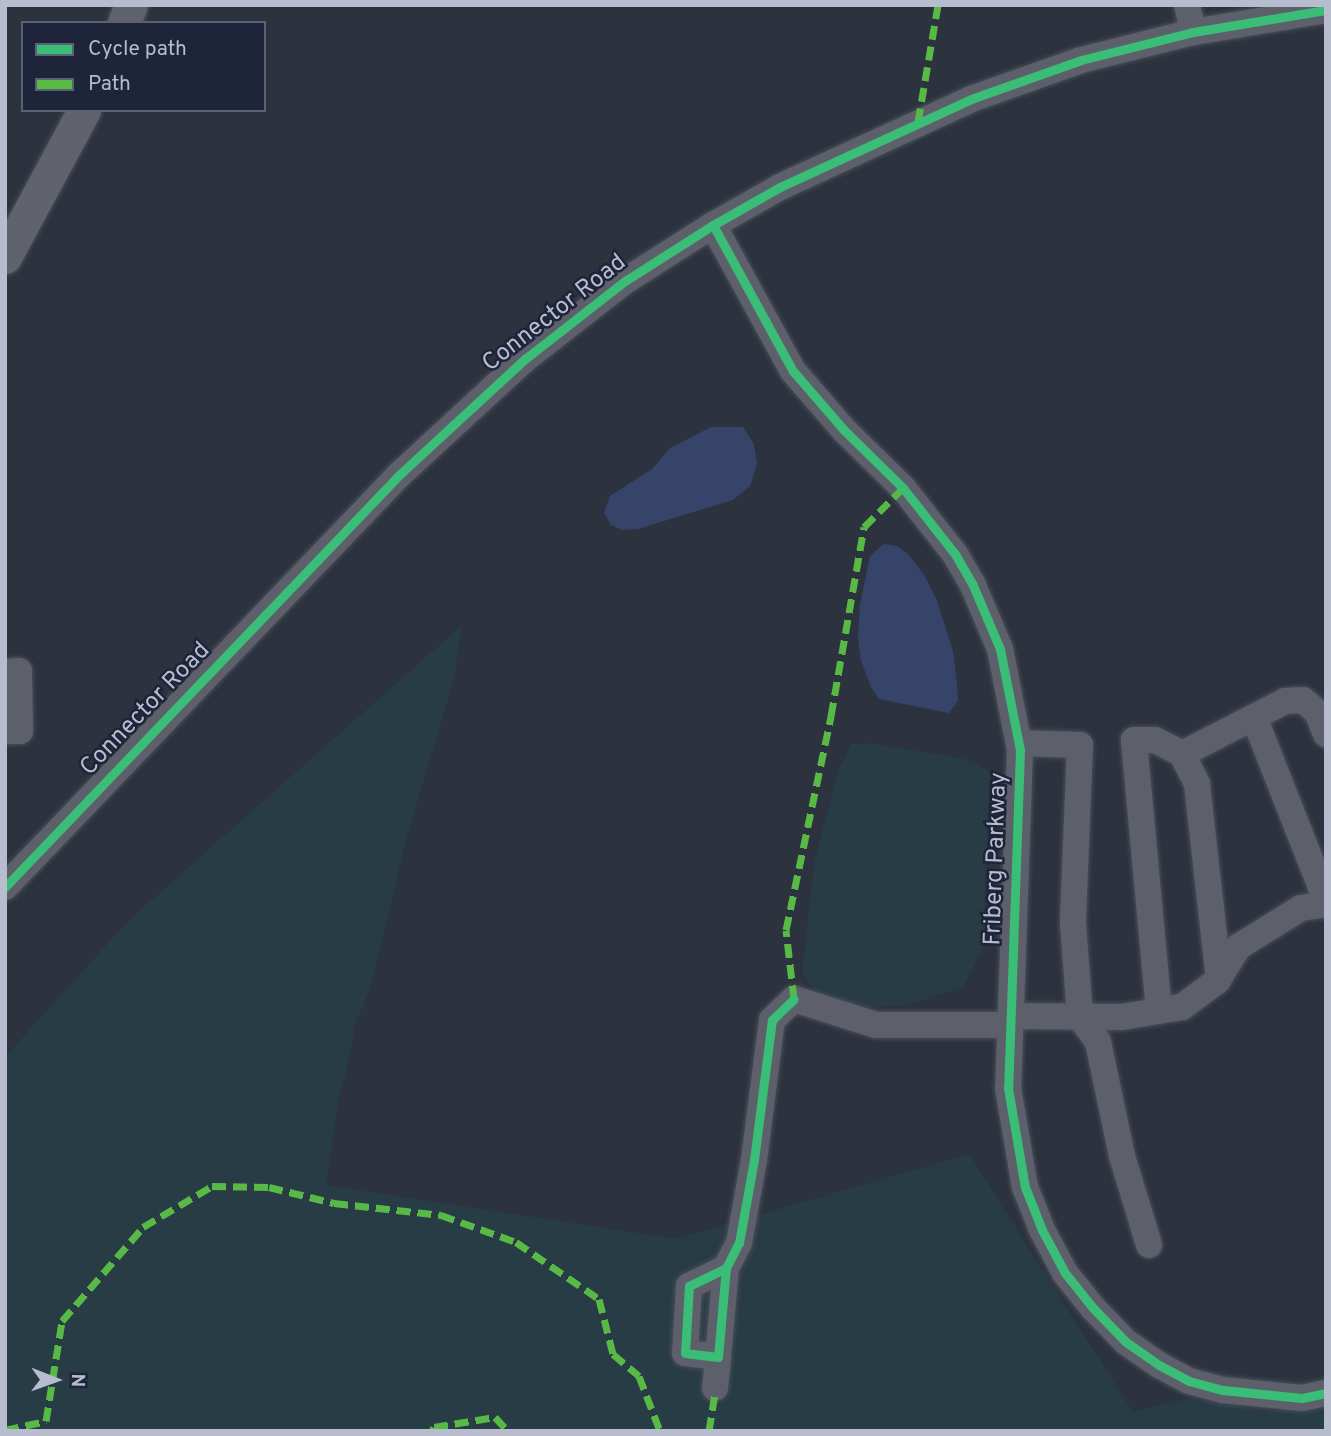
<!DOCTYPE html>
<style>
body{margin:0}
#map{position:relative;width:1331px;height:1436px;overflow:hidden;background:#2c323e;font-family:Overpass,sans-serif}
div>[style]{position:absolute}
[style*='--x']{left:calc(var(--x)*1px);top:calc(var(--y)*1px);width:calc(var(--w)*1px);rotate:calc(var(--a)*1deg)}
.green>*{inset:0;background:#283c45}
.water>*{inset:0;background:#364469}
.roads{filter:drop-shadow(0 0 2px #494d57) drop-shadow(0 0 2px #494d57)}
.minor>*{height:26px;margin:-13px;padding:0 13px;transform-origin:13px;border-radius:13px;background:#5d606b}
.major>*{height:33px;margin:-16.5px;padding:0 16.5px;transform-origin:16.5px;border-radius:16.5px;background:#60626c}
.quiet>*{height:7px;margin-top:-3.5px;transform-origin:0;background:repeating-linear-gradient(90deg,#58b947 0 14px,transparent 0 21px)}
.cycleway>*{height:9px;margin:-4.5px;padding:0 4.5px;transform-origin:4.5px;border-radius:4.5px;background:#3abd76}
span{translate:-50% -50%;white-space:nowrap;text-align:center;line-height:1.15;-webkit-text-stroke:5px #1e253a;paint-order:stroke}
.street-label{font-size:24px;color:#b7bcce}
.frame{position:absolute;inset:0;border:7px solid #b7bcce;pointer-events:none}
.legend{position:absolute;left:21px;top:21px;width:245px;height:91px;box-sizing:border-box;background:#1e253a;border:2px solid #5b6175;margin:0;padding:9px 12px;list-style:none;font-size:21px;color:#b7bcce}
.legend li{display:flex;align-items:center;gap:14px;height:35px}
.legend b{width:35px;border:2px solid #5b6175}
.north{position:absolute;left:21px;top:1345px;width:70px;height:70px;-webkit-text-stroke:5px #1e253a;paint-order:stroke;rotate:91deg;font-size:19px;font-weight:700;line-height:28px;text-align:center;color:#b7bcce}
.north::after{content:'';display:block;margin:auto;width:24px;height:32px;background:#b7bcce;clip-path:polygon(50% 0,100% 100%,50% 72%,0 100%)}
</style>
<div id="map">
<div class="green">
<i style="clip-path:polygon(462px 625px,454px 679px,406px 840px,371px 987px,355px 1024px,346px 1075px,340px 1091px,326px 1185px,676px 1239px,969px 1154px,1133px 1412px,1196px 1397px,1262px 1411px,1326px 1407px,1326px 1431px,5px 1431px,5px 1057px,128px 921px)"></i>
<i style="clip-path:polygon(867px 743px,962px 758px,990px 771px,982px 951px,963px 987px,906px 1006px,857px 1007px,825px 1003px,802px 973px,814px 862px,838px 771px,851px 744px)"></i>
</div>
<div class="water">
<i style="clip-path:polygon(711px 427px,743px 427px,754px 444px,757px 464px,750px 486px,733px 500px,638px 529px,622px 530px,611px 525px,604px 513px,610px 496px,652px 469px,670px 448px)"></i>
<i style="clip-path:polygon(884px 544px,897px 546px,909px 555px,924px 575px,937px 601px,953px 651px,957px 684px,958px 701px,949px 713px,879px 699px,871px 687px,861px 661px,858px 637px,860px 604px,870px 556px)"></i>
</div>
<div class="roads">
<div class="minor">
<i style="--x:1187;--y:5;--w:28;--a:77"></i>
<i style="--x:713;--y:225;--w:166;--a:61.3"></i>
<i style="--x:793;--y:371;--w:78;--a:49.2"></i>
<i style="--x:844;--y:430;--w:83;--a:44.5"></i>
<i style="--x:903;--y:488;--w:84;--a:51.8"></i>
<i style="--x:955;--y:554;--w:34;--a:60"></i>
<i style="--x:972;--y:583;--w:72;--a:67"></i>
<i style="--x:1000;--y:649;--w:103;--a:78.8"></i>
<i style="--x:1020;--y:750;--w:338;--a:92"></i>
<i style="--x:1008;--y:1088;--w:100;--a:80.3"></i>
<i style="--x:1025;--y:1187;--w:46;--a:68.4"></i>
<i style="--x:1042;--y:1230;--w:49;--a:61.9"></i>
<i style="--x:1065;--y:1273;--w:45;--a:51.3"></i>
<i style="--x:1093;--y:1308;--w:47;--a:45.9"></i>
<i style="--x:1126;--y:1342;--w:40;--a:34.9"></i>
<i style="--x:1159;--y:1365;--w:34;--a:28"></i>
<i style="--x:1189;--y:1381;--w:35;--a:15"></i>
<i style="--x:1223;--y:1390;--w:79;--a:5.8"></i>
<i style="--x:1302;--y:1398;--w:25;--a:-12"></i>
<i style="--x:5;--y:672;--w:14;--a:-4"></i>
<i style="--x:19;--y:671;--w:60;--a:89"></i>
<i style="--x:20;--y:731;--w:15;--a:180"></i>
<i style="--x:1254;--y:717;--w:197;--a:68.5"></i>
<i style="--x:1019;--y:743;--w:61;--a:1.9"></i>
<i style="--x:1080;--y:745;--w:178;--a:92.3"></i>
<i style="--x:1073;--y:923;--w:94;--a:85.7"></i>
<i style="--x:1080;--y:1017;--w:31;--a:54"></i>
<i style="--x:1098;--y:1042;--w:116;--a:78.1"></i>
<i style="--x:1122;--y:1156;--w:93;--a:73.1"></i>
<i style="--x:1182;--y:754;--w:34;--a:63"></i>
<i style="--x:1197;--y:784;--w:196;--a:83.6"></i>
<i style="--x:5;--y:887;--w:569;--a:-46.28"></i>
<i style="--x:398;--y:476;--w:173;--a:-42.7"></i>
<i style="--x:525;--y:359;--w:127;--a:-38"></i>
<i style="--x:625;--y:281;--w:104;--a:-32.5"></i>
<i style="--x:713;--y:225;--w:77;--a:-29.6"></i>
<i style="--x:780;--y:187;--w:210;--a:-24.7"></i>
<i style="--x:971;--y:99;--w:117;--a:-19.5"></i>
<i style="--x:1081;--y:60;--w:115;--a:-14"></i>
<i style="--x:1193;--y:32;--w:135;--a:-9.4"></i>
<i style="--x:1159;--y:1011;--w:272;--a:-95.3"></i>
<i style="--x:1134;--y:740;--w:21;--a:0"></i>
<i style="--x:1155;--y:740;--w:30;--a:27"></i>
<i style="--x:1182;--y:754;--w:116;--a:-27.2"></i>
<i style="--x:1285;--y:701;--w:18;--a:-3"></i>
<i style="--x:1303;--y:700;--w:18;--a:41"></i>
<i style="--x:1317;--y:712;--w:24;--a:68"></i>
<i style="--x:1011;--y:1016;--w:111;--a:0.5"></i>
<i style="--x:1122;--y:1017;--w:61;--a:-9.5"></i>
<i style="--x:1182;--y:1007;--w:44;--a:-36.6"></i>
<i style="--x:1217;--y:981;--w:40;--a:-58"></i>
<i style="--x:1238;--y:947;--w:74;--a:-31.8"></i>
<i style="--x:1301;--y:908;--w:25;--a:-9"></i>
<i style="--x:726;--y:1268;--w:41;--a:154.1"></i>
<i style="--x:689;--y:1286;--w:67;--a:93.4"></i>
<i style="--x:685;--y:1353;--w:33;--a:7"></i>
<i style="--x:718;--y:1357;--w:89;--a:-84.9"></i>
<i style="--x:726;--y:1268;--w:28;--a:-63"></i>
<i style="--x:739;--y:1243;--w:84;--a:-79.8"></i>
<i style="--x:754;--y:1160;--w:141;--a:-82.7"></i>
<i style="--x:772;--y:1020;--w:30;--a:-44"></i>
<i style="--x:794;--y:999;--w:86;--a:17.6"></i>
<i style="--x:876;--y:1025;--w:135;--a:0"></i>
<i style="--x:715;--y:1388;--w:31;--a:-84"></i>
</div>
<div class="major">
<i style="--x:124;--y:23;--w:19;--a:-69"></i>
<i style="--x:5;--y:257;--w:167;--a:-61.7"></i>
</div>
</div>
<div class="quiet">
<i style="--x:918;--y:122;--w:119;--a:-80.3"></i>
<i style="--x:794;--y:999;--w:69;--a:-96.6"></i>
<i style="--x:786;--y:930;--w:219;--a:-78.1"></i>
<i style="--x:831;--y:716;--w:192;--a:-80.1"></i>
<i style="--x:864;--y:527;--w:55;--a:-45"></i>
<i style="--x:5;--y:1430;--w:42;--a:-12.4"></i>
<i style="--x:46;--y:1421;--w:101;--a:-80.9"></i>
<i style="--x:62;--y:1321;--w:124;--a:-49.2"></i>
<i style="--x:143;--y:1227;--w:80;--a:-30.7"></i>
<i style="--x:212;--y:1186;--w:57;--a:1"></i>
<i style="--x:269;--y:1187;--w:67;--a:13.8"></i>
<i style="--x:334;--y:1203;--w:108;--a:6.4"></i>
<i style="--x:441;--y:1215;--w:80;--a:19.8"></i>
<i style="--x:516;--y:1242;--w:101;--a:34.5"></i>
<i style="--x:599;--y:1299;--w:57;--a:75.7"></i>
<i style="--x:613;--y:1354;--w:34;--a:40"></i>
<i style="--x:639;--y:1376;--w:59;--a:69.1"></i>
<i style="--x:432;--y:1431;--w:4;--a:-63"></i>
<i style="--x:434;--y:1427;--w:62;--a:-9.3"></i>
<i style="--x:495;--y:1417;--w:19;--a:47"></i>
<i style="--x:709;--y:1431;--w:36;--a:-81"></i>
</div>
<div class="cycleway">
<i style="--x:713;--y:225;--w:166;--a:61.3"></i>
<i style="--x:793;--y:371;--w:78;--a:49.2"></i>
<i style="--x:844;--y:430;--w:83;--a:44.5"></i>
<i style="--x:903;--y:488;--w:84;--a:51.8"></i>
<i style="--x:955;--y:554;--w:34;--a:60"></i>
<i style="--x:972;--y:583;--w:72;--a:67"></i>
<i style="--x:1000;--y:649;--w:103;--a:78.8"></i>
<i style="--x:1020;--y:750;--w:338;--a:92"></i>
<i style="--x:1008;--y:1088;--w:100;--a:80.3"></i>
<i style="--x:1025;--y:1187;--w:46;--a:68.4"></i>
<i style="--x:1042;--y:1230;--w:49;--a:61.9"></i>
<i style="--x:1065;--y:1273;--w:45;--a:51.3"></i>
<i style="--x:1093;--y:1308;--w:47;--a:45.9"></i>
<i style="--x:1126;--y:1342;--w:40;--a:34.9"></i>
<i style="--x:1159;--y:1365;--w:34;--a:28"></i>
<i style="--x:1189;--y:1381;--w:35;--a:15"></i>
<i style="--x:1223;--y:1390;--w:79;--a:5.8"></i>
<i style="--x:1302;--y:1398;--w:25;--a:-12"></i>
<i style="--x:5;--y:887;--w:569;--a:-46.28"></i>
<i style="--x:398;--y:476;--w:173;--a:-42.7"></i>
<i style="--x:525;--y:359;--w:127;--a:-38"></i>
<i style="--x:625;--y:281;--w:104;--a:-32.5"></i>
<i style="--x:713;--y:225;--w:77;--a:-29.6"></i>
<i style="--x:780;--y:187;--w:210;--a:-24.7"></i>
<i style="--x:971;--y:99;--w:117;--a:-19.5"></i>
<i style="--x:1081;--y:60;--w:115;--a:-14"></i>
<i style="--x:1193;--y:32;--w:135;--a:-9.4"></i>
<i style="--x:726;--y:1268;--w:41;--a:154.1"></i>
<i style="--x:689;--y:1286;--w:67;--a:93.4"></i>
<i style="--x:685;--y:1353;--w:33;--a:7"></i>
<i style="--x:718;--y:1357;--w:89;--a:-84.9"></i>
<i style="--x:726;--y:1268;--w:28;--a:-63"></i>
<i style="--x:739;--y:1243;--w:84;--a:-79.8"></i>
<i style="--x:754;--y:1160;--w:141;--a:-82.7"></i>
<i style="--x:772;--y:1020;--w:30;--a:-44"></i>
</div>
<div class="street-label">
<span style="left:555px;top:314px;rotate:-38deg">Connector Road</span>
<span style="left:146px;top:710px;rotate:-46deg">Connector Road</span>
<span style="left:997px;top:859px;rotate:-88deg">Friberg Parkway</span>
</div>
<div class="frame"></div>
<ul class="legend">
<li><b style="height:9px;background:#3abd76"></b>Cycle path</li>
<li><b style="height:9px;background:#58b947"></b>Path</li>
</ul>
<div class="north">N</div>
</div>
